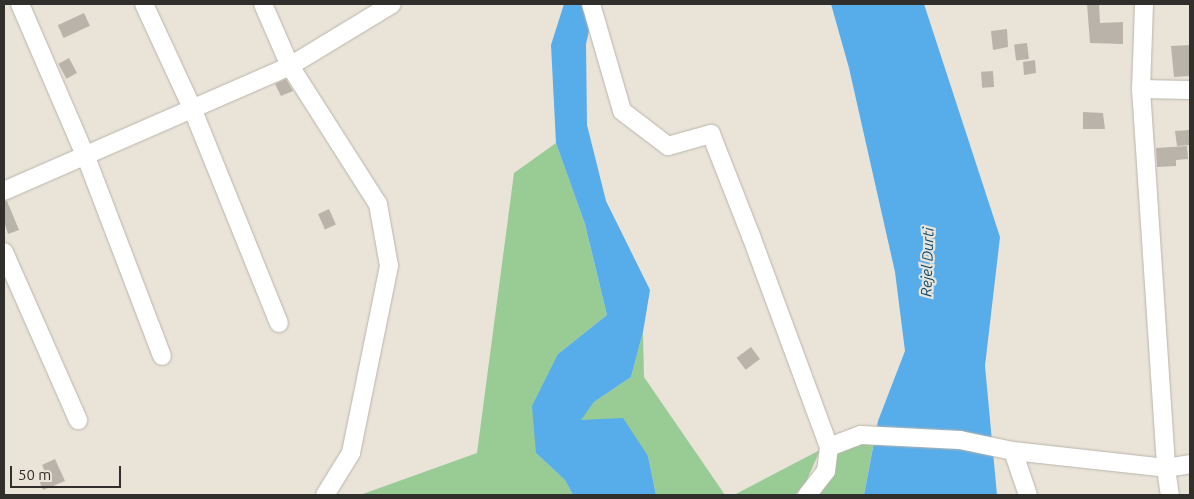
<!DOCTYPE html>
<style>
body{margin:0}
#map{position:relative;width:1194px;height:499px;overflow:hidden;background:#e9e3d8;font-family:Ubuntu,sans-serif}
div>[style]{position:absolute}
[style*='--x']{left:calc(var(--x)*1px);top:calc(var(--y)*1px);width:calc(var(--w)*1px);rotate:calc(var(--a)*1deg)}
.green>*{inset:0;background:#99cb95}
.water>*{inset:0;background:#57acea}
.building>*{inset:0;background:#b9b3a9;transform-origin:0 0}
.roads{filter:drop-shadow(0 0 1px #bab5aa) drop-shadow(0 0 1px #bab5aa)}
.street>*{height:18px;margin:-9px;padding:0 9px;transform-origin:9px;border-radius:9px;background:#fff}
span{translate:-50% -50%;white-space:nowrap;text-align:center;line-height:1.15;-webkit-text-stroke:4.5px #e9e3d8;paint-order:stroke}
.water-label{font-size:15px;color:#084b74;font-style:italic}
.frame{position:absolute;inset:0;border:5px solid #312f2b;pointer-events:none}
.scale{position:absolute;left:10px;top:466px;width:111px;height:22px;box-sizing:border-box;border:2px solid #312f2b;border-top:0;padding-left:6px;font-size:15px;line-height:18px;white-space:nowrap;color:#312f2b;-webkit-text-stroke:4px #e9e3d8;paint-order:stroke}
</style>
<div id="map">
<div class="green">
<i style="clip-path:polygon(556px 143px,585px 224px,607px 315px,558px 354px,536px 453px,565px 480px,573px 495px,360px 495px,477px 453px,514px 173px)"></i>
<i style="clip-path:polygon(643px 332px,644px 377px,725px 495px,656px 495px,648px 456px,580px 420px,594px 402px,631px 377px)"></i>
<i style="clip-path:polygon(861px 439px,874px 441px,864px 495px,814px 495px,834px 451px)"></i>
<i style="clip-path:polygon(820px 450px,806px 482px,795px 495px,734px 495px)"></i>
</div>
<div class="water">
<i style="clip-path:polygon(564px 4px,595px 4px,586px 44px,587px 125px,606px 201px,650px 290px,643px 332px,631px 377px,594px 402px,581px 420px,623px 418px,648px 456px,656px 495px,573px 495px,565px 480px,536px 453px,532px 406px,558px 354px,607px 315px,585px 224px,556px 143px,551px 45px)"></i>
<i style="clip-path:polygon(831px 4px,924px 4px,1000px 237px,985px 366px,997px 495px,864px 495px,878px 421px,905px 351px,895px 272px,849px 68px)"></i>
</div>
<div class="building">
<i style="clip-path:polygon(1087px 4px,1099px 4px,1100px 23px,1123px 22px,1123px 44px,1090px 43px)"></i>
<i style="left:84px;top:13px;width:14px;height:29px;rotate:65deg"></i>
<i style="clip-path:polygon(1007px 29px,1008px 47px,993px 50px,991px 31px)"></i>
<i style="left:1027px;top:43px;width:16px;height:13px;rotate:83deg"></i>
<i style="clip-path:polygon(1190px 45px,1190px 76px,1174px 77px,1171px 46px)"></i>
<i style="left:69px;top:58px;width:17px;height:12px;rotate:62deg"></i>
<i style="clip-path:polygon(1035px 60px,1036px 73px,1024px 75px,1023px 62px)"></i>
<i style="left:993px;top:71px;width:16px;height:12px;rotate:86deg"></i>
<i style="clip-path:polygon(286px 79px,293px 91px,281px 96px,275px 84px)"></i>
<i style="clip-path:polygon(1083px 112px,1103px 113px,1105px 129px,1083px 129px)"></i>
<i style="clip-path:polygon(1190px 130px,1190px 145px,1177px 146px,1175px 131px)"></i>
<i style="clip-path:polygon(1187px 146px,1188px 159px,1176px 160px,1176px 166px,1157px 167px,1156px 148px)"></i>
<i style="clip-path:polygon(4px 201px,7px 201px,19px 230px,8px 234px,4px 221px)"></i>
<i style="left:329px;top:209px;width:17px;height:12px;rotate:66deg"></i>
<i style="left:751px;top:347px;width:15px;height:18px;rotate:53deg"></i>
<i style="clip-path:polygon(55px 459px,65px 481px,43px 490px,38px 478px,46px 474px,42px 465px)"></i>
</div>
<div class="roads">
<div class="street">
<i style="--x:20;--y:4;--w:167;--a:66.7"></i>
<i style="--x:86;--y:157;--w:213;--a:69.1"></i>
<i style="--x:144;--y:4;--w:115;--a:65.2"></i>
<i style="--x:192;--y:108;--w:232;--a:68"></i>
<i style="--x:263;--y:4;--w:68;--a:66.5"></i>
<i style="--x:290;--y:66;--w:164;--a:57.5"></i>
<i style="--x:378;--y:204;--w:63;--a:79.9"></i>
<i style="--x:389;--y:266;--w:191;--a:101.5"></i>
<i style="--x:351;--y:453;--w:49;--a:121.8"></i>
<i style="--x:591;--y:4;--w:111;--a:73.8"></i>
<i style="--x:622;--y:111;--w:58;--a:37.3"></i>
<i style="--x:668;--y:146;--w:45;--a:-15.6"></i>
<i style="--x:711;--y:134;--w:110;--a:68.6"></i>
<i style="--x:751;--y:236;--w:225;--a:69.7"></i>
<i style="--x:829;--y:447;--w:24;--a:97"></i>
<i style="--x:826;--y:471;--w:31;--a:128"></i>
<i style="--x:1144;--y:4;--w:85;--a:92"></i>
<i style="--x:1141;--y:89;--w:380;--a:86.2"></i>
<i style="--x:1166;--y:468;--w:27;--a:82"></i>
<i style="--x:1141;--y:89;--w:49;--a:1.2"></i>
<i style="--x:4;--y:191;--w:312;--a:-23.6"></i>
<i style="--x:290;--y:66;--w:119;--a:-31.3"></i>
<i style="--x:4;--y:252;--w:184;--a:66.2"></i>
<i style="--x:829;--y:447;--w:34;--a:-21"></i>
<i style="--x:861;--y:435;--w:99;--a:2.9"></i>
<i style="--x:960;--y:440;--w:54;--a:11.7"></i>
<i style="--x:1013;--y:451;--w:154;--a:6.3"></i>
<i style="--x:1166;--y:468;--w:24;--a:-9"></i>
<i style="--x:1013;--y:451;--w:46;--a:71.2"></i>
</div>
</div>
<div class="water-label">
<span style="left:927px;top:262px;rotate:-88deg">Rejel Durti</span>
</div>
<div class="frame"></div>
<div class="scale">50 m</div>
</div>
